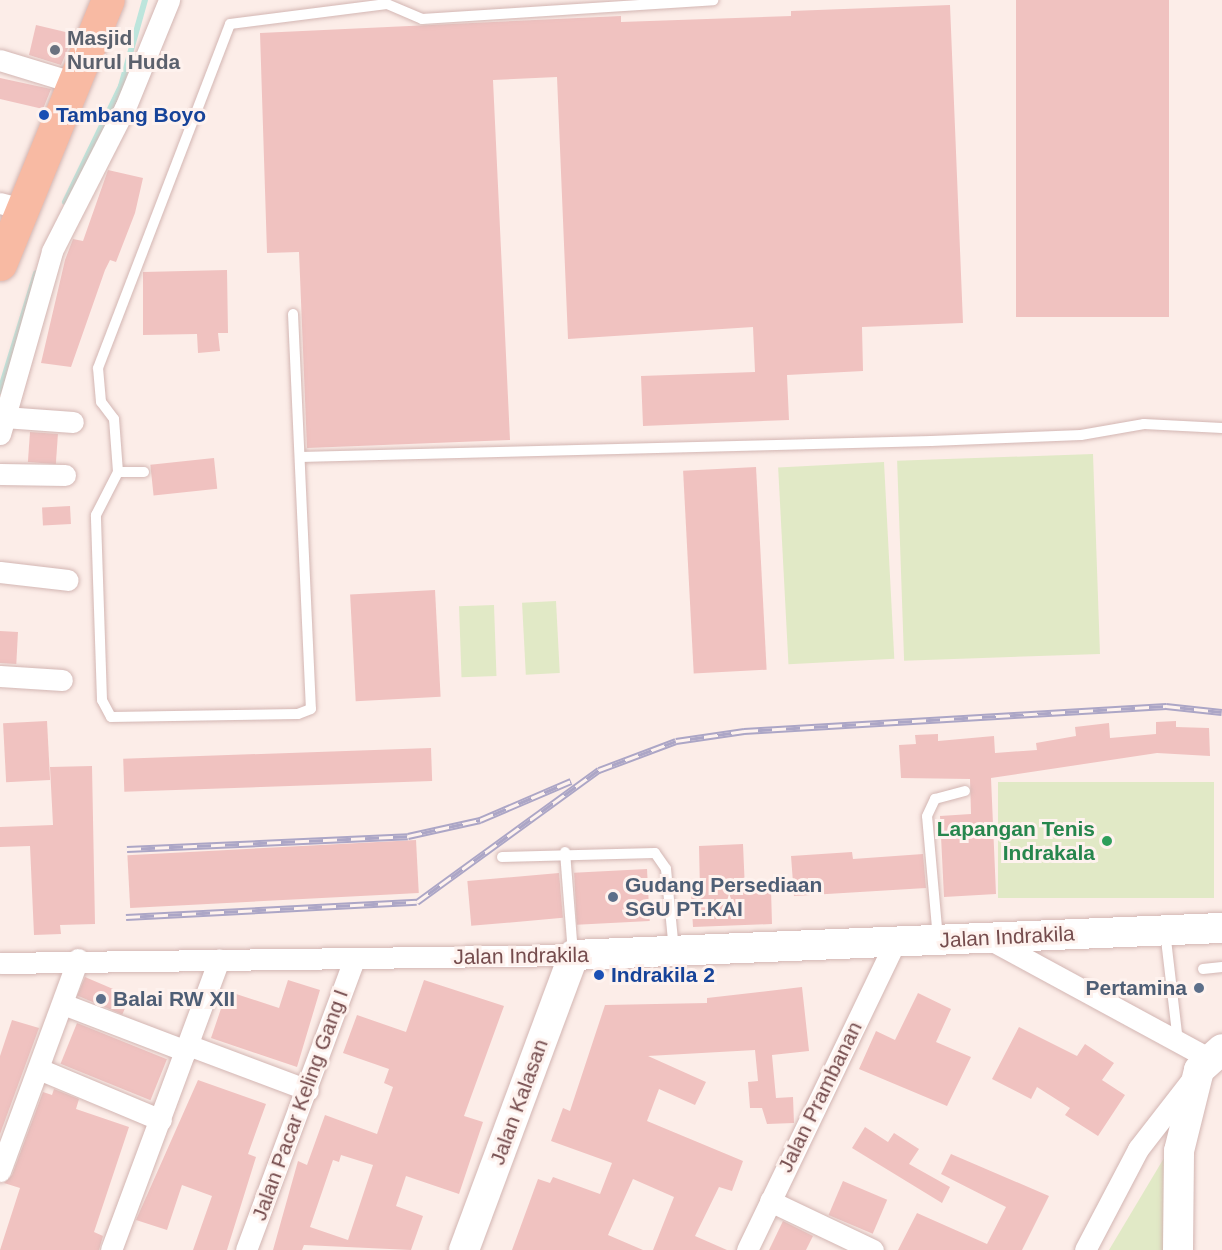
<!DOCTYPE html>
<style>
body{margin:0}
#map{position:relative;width:1222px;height:1250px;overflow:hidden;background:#fcede8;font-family:Arial,sans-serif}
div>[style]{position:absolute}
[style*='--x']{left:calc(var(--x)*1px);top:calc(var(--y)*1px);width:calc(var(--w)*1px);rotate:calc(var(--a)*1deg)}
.green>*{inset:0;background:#e1e9c6;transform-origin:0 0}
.stream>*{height:6px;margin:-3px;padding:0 3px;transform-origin:3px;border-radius:3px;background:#bde5dc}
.building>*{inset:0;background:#f0c2c0;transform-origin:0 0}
.roads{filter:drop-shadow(0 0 2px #d3b6b3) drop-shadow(0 0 2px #d3b6b3)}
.lane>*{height:10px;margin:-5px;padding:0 5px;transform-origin:5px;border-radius:5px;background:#fff}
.street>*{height:21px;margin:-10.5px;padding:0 10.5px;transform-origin:10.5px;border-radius:10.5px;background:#fff}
.secondary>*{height:30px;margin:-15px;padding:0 15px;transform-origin:15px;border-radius:15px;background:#fff}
.primary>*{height:33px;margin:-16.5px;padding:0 16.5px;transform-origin:16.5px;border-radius:16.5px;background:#f8baa3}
.rail>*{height:7px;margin-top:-3.5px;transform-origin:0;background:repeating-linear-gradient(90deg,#fef2ee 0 14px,#aca6c6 0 28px);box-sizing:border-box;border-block:2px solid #aca6c6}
.dots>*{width:16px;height:16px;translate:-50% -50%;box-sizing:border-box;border:3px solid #fef2ee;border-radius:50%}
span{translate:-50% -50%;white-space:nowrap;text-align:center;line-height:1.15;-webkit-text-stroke:6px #fef2ee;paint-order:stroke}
.worship-label{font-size:21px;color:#5b616d;font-weight:700}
.left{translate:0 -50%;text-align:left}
.transit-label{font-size:21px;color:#164399;font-weight:700}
.leisure-label{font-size:21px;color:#27864d;font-weight:700}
.right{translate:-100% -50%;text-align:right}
.service-label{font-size:21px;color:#4e5e75;font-weight:700}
.street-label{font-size:21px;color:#754c4d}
</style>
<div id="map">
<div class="green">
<i style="left:1093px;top:454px;width:200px;height:196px;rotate:88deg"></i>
<i style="left:884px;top:462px;width:197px;height:106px;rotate:87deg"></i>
<i style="left:556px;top:601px;width:72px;height:34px;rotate:87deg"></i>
<i style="left:494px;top:605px;width:71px;height:35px;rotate:88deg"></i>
<i style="left:1214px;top:782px;width:116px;height:216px;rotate:90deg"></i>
<i style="clip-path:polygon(1164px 1158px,1163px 1250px,1109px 1250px)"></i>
</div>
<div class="stream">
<i style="--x:65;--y:202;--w:129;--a:-64.2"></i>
<i style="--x:121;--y:86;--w:89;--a:-74.4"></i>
<i style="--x:0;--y:391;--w:123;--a:-73"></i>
</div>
<div class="building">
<i style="left:1016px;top:0;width:153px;height:317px"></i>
<i style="clip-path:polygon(950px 5px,963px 323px,862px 327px,863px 371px,787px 375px,789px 420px,643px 426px,641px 376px,755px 372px,753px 327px,568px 339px,557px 77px,493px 80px,510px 440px,307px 448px,299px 252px,267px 253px,260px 33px,621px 16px,621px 22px,791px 16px,791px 11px)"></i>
<i style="clip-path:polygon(36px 25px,74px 34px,61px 65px,29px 55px)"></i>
<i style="clip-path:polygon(0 78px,51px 89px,43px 109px,0 99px)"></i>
<i style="clip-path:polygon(108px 170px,143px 178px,135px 213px,116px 262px,110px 260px,105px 270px,71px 367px,41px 363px,65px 260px,73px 239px,83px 241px)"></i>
<i style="clip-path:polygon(227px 270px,228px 333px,218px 333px,220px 351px,198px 353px,197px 334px,143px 335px,143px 272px)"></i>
<i style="left:30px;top:432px;width:28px;height:30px;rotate:4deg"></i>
<i style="left:214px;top:458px;width:31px;height:64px;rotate:84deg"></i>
<i style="left:756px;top:467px;width:203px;height:73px;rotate:87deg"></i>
<i style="left:70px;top:506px;width:18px;height:28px;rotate:87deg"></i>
<i style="left:435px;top:590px;width:107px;height:85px;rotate:87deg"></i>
<i style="left:0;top:631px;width:18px;height:32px;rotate:3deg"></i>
<i style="left:47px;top:721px;width:59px;height:44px;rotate:87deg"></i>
<i style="clip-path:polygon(1176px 721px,1176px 727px,1209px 728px,1210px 756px,1157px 753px,991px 778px,996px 894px,944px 897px,940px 816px,971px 814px,970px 779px,901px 778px,899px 745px,916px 744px,915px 735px,938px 734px,938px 741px,994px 736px,995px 753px,1037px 750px,1036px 743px,1076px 736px,1075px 727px,1109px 723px,1110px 738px,1156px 734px,1156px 722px)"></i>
<i style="left:431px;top:748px;width:33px;height:308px;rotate:88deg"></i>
<i style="clip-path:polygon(92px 766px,95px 924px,60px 925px,61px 934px,34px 935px,30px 846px,0 847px,0 827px,53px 825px,50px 767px)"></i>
<i style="left:416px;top:840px;width:53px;height:289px;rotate:87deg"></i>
<i style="clip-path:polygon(743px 844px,745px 890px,771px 889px,772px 924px,693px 927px,691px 892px,700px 891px,699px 846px)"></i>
<i style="clip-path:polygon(852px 852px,853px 859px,923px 854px,926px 888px,794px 896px,791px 856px)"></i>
<i style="left:647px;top:869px;width:52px;height:73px;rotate:87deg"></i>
<i style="left:559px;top:873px;width:45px;height:92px;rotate:85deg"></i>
<i style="left:85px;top:977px;width:49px;height:20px;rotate:23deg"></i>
<i style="clip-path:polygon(288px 980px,320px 990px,297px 1067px,211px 1038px,227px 991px,279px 1008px)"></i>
<i style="clip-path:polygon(evenodd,424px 980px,504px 1006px,464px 1116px,483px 1122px,459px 1194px,406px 1176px,396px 1206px,423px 1216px,411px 1250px,304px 1245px,302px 1250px,273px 1250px,298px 1161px,307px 1165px,325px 1115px,377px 1134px,393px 1087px,384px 1083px,389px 1069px,343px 1053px,357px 1015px,406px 1032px,424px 980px,341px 1155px,373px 1165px,348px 1240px,310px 1227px,333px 1160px,339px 1162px,341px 1155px)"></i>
<i style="clip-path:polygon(802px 987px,809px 1051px,772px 1055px,776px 1098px,793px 1097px,794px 1123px,767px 1124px,762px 1108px,750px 1108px,748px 1082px,758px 1081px,755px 1050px,648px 1056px,706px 1082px,695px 1105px,659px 1089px,647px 1121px,743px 1161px,732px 1191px,719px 1187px,695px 1236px,727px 1250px,653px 1250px,674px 1197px,633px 1179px,608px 1235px,643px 1250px,512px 1250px,538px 1179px,550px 1183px,553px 1177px,600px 1194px,612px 1163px,551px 1141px,563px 1108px,570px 1111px,605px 1005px,707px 1003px,707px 998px)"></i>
<i style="clip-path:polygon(918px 993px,951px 1009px,936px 1042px,971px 1057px,947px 1106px,859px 1069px,876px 1031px,895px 1040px)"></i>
<i style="clip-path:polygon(12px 1020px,39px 1028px,0 1134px,0 1056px)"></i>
<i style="left:77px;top:1023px;width:97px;height:44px;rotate:22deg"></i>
<i style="clip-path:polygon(1019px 1027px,1077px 1056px,1085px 1044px,1114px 1063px,1102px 1080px,1125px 1095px,1098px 1136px,1065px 1115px,1070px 1108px,1037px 1087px,1031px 1099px,992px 1079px)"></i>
<i style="clip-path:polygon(198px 1080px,266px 1104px,248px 1154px,256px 1157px,227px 1250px,193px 1250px,212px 1196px,182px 1185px,167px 1230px,136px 1220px)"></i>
<i style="clip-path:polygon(54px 1089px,79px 1099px,76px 1109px,129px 1127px,94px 1232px,103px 1236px,99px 1250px,0 1250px,20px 1188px,4px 1183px,12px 1175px,43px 1092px,52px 1095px)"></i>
<i style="clip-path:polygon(865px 1127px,888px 1142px,894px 1133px,919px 1149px,909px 1164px,950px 1187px,942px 1203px,852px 1148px)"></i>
<i style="clip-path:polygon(951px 1154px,1049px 1196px,1022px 1250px,898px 1250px,917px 1213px,987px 1244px,1006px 1207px,941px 1174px)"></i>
<i style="left:843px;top:1181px;width:48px;height:37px;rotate:23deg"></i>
<i style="clip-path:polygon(783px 1221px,813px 1236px,806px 1250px,769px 1250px)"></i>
</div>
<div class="roads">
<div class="lane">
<i style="--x:293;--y:314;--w:395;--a:87.4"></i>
<i style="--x:311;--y:709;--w:14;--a:159"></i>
<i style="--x:298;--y:714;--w:187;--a:179.1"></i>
<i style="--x:111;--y:717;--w:19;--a:-118"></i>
<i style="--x:102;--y:700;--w:185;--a:-91.9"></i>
<i style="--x:96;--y:515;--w:48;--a:-62.9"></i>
<i style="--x:118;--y:472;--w:53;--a:-94.3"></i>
<i style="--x:114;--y:419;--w:21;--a:-127"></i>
<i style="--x:101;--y:402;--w:34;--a:-95"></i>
<i style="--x:98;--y:368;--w:368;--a:-69"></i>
<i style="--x:230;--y:24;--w:158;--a:-7.3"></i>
<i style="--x:387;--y:4;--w:38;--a:23"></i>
<i style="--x:422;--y:19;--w:292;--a:-3.7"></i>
<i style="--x:300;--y:457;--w:631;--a:-1.45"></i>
<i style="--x:931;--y:441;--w:150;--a:-2.3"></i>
<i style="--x:1081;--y:435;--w:64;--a:-9.9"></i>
<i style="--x:1144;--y:424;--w:78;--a:2.9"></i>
<i style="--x:118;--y:472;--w:26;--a:0"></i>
<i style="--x:565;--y:852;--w:102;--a:85.5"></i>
<i style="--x:502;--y:857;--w:153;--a:-1.5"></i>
<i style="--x:655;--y:853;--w:19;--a:55"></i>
<i style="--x:666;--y:869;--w:81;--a:84.4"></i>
<i style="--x:1165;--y:931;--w:111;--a:83.3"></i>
<i style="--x:938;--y:939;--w:123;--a:-95.1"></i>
<i style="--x:927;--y:816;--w:19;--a:-65"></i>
<i style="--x:935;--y:799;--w:31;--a:-15"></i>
<i style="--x:1203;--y:969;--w:19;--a:-6"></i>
</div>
<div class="street">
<i style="--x:0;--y:60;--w:78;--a:17"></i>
<i style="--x:0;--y:203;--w:20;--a:15"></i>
<i style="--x:4;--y:417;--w:69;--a:4.1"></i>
<i style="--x:0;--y:434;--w:190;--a:-74.1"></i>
<i style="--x:52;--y:251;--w:161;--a:-63"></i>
<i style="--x:125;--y:108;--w:117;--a:-67.8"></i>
<i style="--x:0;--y:474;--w:65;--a:0.9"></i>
<i style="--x:0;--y:572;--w:68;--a:6.7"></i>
<i style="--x:0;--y:676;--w:62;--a:3.7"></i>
<i style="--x:989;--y:939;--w:251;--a:28.5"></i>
<i style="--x:0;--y:963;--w:574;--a:-0.8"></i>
<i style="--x:63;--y:1004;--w:132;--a:20.9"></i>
<i style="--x:188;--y:1045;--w:128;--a:20.6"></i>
<i style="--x:39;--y:1069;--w:132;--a:22.7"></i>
<i style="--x:0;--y:1171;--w:226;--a:-69.8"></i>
<i style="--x:770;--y:1201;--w:114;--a:25.4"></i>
<i style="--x:111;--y:1250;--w:310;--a:-69.6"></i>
<i style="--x:246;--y:1250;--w:309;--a:-69.6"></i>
<i style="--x:747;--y:1250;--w:339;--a:-64.3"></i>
<i style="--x:1085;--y:1250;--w:114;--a:-62.3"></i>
<i style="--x:1138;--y:1149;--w:90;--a:-52.2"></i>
</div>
<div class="secondary">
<i style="--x:464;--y:1250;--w:315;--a:-69.6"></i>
<i style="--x:574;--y:955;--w:649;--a:-2.39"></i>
<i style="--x:1178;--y:1250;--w:99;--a:-89.4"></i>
<i style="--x:1179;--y:1151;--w:83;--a:-76.1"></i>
<i style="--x:1199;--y:1070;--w:31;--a:-42"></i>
</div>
<div class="primary">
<i style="--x:0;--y:264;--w:285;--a:-67.8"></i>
</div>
</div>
<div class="rail">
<i style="--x:127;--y:849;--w:281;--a:-2.6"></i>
<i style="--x:408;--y:836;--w:74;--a:-12.5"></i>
<i style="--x:480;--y:820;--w:99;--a:-23.2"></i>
<i style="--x:126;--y:917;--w:291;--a:-3"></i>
<i style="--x:417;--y:902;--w:225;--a:-36"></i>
<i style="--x:599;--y:770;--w:82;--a:-20.6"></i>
<i style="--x:676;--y:741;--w:69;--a:-8.4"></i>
<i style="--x:744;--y:731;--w:423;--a:-3.4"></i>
<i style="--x:1166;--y:706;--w:56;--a:6.1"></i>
</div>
<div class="dots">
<i style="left:55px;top:50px;background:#6b7280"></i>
<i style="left:44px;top:115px;background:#1a4fb4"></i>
<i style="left:1107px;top:841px;background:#2e9e5b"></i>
<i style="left:613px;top:897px;background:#5c6f8a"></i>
<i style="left:599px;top:975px;background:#1a4fb4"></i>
<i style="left:1199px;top:988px;background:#5c6f8a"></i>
<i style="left:101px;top:999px;background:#5c6f8a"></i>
</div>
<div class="worship-label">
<span class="left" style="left:67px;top:50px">Masjid<br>Nurul Huda</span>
</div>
<div class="transit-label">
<span class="left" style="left:56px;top:115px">Tambang Boyo</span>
<span class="left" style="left:611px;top:975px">Indrakila 2</span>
</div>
<div class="leisure-label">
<span class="right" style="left:1095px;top:841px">Lapangan Tenis<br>Indrakala</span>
</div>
<div class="service-label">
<span class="left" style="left:625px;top:897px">Gudang Persediaan<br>SGU PT.KAI</span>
<span class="right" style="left:1187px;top:988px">Pertamina</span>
<span class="left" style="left:113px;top:999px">Balai RW XII</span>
</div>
<div class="street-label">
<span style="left:1007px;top:937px;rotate:-3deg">Jalan Indrakila</span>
<span style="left:521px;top:956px;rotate:-1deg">Jalan Indrakila</span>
<span style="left:820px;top:1097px;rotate:-64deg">Jalan Prambanan</span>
<span style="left:519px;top:1102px;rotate:-70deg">Jalan Kalasan</span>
<span style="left:300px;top:1105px;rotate:-70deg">Jalan Pacar Keling Gang I</span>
</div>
</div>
